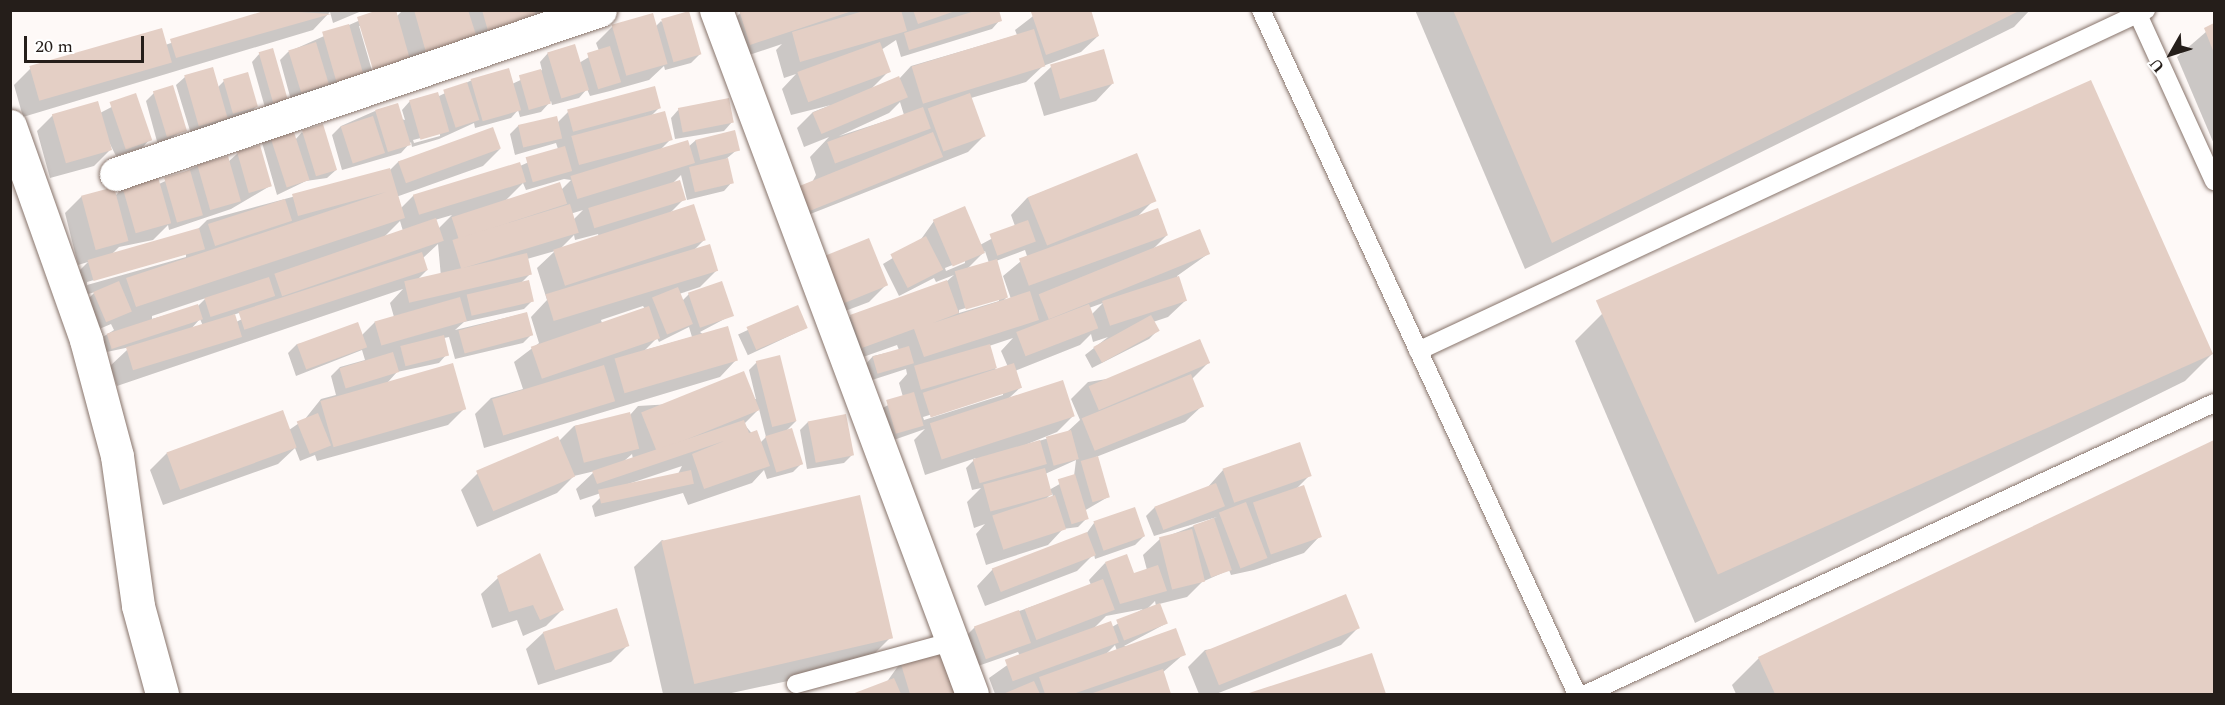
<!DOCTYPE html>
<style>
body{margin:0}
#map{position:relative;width:2225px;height:705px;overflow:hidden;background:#fef9f7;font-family:Spectral,serif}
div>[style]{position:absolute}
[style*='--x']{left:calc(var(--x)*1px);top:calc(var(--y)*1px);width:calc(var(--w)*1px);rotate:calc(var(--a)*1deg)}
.shadow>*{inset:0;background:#0003;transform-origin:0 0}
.building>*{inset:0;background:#e4cfc5;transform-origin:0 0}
.roads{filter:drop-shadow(0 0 2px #87746b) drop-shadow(0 0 2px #87746b)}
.lane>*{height:18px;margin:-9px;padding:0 9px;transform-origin:9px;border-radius:9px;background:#fff}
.street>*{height:33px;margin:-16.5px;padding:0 16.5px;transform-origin:16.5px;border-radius:16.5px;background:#fff}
span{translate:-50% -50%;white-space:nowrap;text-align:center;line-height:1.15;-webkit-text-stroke:4.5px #fff;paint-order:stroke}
.frame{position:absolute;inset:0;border:12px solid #251e1a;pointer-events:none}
.north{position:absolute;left:2141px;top:24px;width:60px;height:60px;-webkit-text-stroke:4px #fff;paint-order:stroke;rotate:231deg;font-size:16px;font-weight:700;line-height:24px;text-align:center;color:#251e1a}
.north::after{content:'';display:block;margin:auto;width:21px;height:27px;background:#251e1a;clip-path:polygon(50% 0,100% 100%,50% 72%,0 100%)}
.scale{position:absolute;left:24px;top:36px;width:120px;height:27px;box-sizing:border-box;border:3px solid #251e1a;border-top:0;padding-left:8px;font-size:18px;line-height:21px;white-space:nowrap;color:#251e1a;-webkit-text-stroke:4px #fff;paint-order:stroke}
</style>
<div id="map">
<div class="shadow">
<i style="clip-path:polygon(272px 10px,364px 10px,333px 23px,330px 12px,313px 30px,23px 117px,14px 85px,31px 68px,165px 45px)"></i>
<i style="clip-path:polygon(evenodd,383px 10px,394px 10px,396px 17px,403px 10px,602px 10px,535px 31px,534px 26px,520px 40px,474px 54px,471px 46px,459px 58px,411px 72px,408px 63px,392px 79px,357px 89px,355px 82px,329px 90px,327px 84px,318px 92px,291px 100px,280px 60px,288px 52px,383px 10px,359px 26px,362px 26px,377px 80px,375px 81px,359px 26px)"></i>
<i style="clip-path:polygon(evenodd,997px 10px,1000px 20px,992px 29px,901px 57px,896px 40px,881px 50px,889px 71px,872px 88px,899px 79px,911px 66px,1017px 35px,1015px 30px,1041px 10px,1089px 10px,1098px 36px,1081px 52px,1043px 66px,1026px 82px,971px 98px,984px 136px,968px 152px,790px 222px,816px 175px,810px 157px,829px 137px,804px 147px,797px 128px,813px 112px,831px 105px,791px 115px,782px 89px,796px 74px,784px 78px,776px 50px,782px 44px,734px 60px,723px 28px,744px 10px,997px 10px,900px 102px,904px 115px,839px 136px,889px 113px,900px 102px)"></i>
<i style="clip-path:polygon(1415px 10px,2030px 10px,2014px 27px,1525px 269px)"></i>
<i style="clip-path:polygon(evenodd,661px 21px,700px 54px,691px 63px,665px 70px,664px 66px,649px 80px,610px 91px,590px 96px,587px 89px,579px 98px,552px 105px,551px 101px,541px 112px,520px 117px,518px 110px,511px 118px,475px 128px,474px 123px,439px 139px,412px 147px,411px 142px,401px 153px,342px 170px,332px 135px,341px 126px,375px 111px,405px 120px,402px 110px,410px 101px,437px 97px,472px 80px,512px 84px,542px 70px,540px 62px,548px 53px,579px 63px,599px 51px,596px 43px,613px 26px,655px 27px,661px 21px,440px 133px,440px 136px,414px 143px,413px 140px,440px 133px)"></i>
<i style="clip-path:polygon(2214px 25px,2214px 144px,2177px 57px)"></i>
<i style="clip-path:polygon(260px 53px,286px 99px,266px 111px,252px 62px)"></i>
<i style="clip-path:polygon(1051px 67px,1112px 84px,1096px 101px,1044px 116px,1034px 83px)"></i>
<i style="clip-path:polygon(185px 77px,217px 88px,224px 81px,256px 107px,248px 115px,191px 134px,176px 85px)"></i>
<i style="clip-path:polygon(2090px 82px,2212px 354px,2185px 381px,1695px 623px,1575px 341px,1602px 314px)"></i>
<i style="clip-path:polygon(154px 93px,185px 130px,158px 145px,146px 101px)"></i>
<i style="clip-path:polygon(135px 95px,150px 139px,142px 148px,116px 156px,107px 138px,110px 150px,94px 166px,50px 178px,37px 131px,53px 115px,100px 113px)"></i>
<i style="clip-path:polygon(evenodd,659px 108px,651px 116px,671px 139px,659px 151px,688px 147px,696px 140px,738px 149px,726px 159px,732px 182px,724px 191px,687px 200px,681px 175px,673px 183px,685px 198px,669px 214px,704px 240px,693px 251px,717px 270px,700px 287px,679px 294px,682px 301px,689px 294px,732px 315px,700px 332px,736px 360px,720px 377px,484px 448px,475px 414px,491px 398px,523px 389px,514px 362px,539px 343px,531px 317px,547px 300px,537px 268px,555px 251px,527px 259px,531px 273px,520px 284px,532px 301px,524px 309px,464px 322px,455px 330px,526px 313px,532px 334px,523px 343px,455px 359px,449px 337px,444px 338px,447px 354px,439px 363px,397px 372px,388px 382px,464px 409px,448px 425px,317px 461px,315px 455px,300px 461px,295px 448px,278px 464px,163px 505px,150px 470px,167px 453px,289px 430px,305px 419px,321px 399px,336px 395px,331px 376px,340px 367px,365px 360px,362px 350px,296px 376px,288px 353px,297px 344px,361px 336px,375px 322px,394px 317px,390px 303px,403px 289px,117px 386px,110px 366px,127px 350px,149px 343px,102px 353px,98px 340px,114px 330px,111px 324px,97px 330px,86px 301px,95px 292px,78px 297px,72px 278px,88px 262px,78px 265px,65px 213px,82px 196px,115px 196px,123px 188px,159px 184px,197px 166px,228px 162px,238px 153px,270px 186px,231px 209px,169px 230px,168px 225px,153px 240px,119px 247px,111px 255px,197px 230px,207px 220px,389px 171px,399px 161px,500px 149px,483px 166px,396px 197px,400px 209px,413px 196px,520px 166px,558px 149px,556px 143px,515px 155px,510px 134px,519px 125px,557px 123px,568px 112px,659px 108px,564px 179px,571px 180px,561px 190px,506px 200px,523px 183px,526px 190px,564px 179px,659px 108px,583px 210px,573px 220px,570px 214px,583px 210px,659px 108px,452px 215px,438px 229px,435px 220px,452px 215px,659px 108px,400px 221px,403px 231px,383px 238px,400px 221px,659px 108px,598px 234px,599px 237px,560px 249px,574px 235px,575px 240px,598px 234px,659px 108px,438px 244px,441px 277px,412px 285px,427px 270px,423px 258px,438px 244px,659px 108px,186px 254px,186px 257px,87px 285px,87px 282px,186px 254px,659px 108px,206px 298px,198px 306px,152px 319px,152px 316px,206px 298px,659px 108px,263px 305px,265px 308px,236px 322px,233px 315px,263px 305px,659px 108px,643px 306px,645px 309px,602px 323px,601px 320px,643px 306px,659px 108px,200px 319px,203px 326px,190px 330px,200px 319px,659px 108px,689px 327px,692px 337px,645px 350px,657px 338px,659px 342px,689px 327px)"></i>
<i style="clip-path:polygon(679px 109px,732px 122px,724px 131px,675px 139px,671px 118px)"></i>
<i style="clip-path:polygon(269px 131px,295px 140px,302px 132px,336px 170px,327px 178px,306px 181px,277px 195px,261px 139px)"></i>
<i style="clip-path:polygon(evenodd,1136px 155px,1154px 200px,1137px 217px,1167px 235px,1154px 248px,1208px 254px,1177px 276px,1185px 301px,1168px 317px,1153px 322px,1158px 330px,1149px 339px,1092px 368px,1085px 355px,1108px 337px,1093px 342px,1091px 334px,1080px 345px,1015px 371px,1021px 387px,1009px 398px,1073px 416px,1057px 432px,1025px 445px,1066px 433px,1080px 420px,1071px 399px,1088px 382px,1208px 363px,1192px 379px,1202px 406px,1185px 422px,1096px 457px,1108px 497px,1084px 511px,1087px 518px,1078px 527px,1063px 529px,1048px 545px,986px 565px,976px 534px,985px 524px,974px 528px,967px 502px,981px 488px,972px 490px,966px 468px,976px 458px,925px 475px,914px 440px,925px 429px,888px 442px,879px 410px,903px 397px,899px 383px,907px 374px,906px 369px,869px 381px,865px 365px,873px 356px,899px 350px,897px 345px,846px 363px,834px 333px,851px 316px,946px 282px,954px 275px,936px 282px,934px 278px,899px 296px,883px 264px,919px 242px,934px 221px,980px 245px,1015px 226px,1011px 215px,1027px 198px,1136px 155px,1025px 250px,1027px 256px,1003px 276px,1011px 299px,1001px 303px,1007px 297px,996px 261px,1025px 250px,1136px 155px,985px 251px,989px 263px,966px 270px,985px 251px,1136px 155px,965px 260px,965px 263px,946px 271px,945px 268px,965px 260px,1136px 155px,999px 298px,999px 301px,959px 313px,959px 310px,999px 298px,1136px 155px,1103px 303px,1091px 315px,1089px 308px,1103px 303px,1136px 155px,1013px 338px,1001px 351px,1008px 367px,996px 371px,989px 346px,1013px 338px,1136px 155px,1003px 392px,1003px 395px,924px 420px,923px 417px,1003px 392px,1136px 155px,1076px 460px,1074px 476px,1049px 490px,1045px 474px,1076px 460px,1136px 155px,1052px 493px,1053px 497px,1045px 500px,1052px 493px)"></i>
<i style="clip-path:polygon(824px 257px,886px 285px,869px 302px,824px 319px)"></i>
<i style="left:797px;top:307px;width:23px;height:65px;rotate:65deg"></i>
<i style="clip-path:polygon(evenodd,757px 362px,796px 421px,785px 432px,801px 464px,793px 472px,767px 479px,764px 470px,752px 483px,688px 505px,683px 493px,595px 517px,592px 506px,600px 498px,677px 476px,682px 466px,580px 500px,576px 489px,595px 471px,574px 476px,557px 493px,477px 527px,461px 490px,478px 473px,558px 442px,574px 426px,630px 415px,638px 406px,756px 399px,749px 370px,757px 362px,759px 409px,766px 437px,760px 443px,744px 424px,759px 409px,757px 362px,632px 454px,633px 459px,623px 462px,632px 454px)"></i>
<i style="clip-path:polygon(808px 422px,852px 455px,844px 463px,807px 469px,800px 430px)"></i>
<i style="clip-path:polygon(2214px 442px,2214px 694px,1736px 694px,1732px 685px,1759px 658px)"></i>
<i style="clip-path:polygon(evenodd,1223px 470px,1310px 475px,1295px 490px,1320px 536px,1304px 553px,1254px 570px,1231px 575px,1229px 570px,1202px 582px,1187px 597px,1159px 604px,1167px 623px,1124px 646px,1184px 654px,1162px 673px,1170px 694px,995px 694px,989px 678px,1020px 656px,1018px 652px,978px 666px,967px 635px,975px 627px,1091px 585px,1089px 580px,1105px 563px,1133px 575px,1147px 570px,1143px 555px,1160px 539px,1217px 517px,1154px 536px,1146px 516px,1155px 507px,1207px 488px,1223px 470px,1155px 601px,1156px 606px,1146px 610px,1155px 601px,1223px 470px,1143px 609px,1112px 627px,1093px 629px,1106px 616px,1143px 609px,1223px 470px,1115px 645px,1117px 651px,1104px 656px,1115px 645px)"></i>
<i style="clip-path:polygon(1094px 523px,1144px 536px,1135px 545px,1095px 559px,1094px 554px,1077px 571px,985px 606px,977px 586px,993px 569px,1086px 534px)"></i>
<i style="clip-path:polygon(662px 540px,890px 638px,863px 665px,727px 694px,663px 694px,634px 567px)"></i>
<i style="clip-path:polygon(498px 578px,562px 610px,546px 626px,523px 636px,517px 620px,492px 628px,481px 594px)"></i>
<i style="clip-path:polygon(1358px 628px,1341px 645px,1216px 694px,1199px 694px,1188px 667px,1205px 650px)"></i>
<i style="clip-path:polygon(543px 633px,628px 645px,611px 662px,538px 685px,526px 649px)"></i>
<i style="clip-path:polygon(1371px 655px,1385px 694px,1250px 694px)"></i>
<i style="clip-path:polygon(901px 662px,955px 694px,856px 694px,886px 683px)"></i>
</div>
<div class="building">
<i style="clip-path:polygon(267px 10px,331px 14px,176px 58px,170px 39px)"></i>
<i style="clip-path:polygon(378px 10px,396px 10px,411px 63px,374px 73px,357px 17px)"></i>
<i style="clip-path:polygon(414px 10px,468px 10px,478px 41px,427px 56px)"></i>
<i style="clip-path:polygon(482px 10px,534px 10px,538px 24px,490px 38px)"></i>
<i style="clip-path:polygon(739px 10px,852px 10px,852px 11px,750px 45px)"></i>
<i style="clip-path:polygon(867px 10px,901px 10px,907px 31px,800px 62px,792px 32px)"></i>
<i style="clip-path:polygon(913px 10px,955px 10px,955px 11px,918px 24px)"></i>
<i style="clip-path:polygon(978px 10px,999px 10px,1002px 21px,909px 50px,904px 33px)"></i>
<i style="clip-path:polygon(1091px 10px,1099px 36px,1046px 55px,1031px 12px)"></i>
<i style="clip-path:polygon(1453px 10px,2021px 10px,1552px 243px)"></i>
<i style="left:689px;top:11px;width:45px;height:29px;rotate:74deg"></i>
<i style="left:653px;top:13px;width:53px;height:43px;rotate:74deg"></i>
<i style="clip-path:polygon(2214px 23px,2214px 53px,2204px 28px)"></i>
<i style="left:349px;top:24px;width:53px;height:28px;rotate:74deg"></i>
<i style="left:162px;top:28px;width:36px;height:138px;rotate:74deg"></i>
<i style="left:1034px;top:29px;width:39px;height:128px;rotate:73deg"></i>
<i style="left:316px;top:42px;width:44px;height:29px;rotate:73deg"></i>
<i style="left:880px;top:42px;width:32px;height:88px;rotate:70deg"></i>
<i style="left:575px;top:44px;width:48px;height:29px;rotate:73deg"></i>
<i style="left:610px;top:46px;width:38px;height:24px;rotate:73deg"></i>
<i style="left:273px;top:48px;width:53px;height:15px;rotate:74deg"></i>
<i style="left:1104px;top:49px;width:36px;height:56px;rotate:74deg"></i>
<i style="left:213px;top:67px;width:53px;height:30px;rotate:74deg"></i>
<i style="left:509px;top:68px;width:44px;height:40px;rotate:74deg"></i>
<i style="left:541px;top:69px;width:36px;height:23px;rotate:74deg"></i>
<i style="left:248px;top:72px;width:36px;height:26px;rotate:74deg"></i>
<i style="left:899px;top:76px;width:23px;height:94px;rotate:67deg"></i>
<i style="left:2091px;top:80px;width:300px;height:542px;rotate:66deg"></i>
<i style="left:467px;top:82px;width:40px;height:25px;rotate:72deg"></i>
<i style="left:173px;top:85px;width:48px;height:21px;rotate:73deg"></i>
<i style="left:655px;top:86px;width:23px;height:91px;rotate:75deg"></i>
<i style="left:438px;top:92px;width:41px;height:30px;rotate:74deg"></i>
<i style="left:136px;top:93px;width:50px;height:28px;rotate:71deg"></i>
<i style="left:970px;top:93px;width:46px;height:45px;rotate:70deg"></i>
<i style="left:729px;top:98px;width:25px;height:52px;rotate:79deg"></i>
<i style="left:98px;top:101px;width:51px;height:48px;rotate:74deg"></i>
<i style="left:398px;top:103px;width:44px;height:24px;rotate:73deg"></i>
<i style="left:923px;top:107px;width:23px;height:102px;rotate:70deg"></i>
<i style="left:665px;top:111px;width:30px;height:97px;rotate:75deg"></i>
<i style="left:373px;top:116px;width:39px;height:34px;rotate:72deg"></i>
<i style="left:557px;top:116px;width:23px;height:40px;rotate:77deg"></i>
<i style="left:291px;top:123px;width:60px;height:24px;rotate:72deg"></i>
<i style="left:323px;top:124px;width:48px;height:22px;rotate:73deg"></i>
<i style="left:493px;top:127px;width:23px;height:101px;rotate:70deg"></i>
<i style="left:735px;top:130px;width:21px;height:41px;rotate:76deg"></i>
<i style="left:933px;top:132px;width:27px;height:144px;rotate:68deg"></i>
<i style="left:688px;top:140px;width:24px;height:123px;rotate:73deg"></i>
<i style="left:260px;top:145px;width:43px;height:24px;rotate:74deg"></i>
<i style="left:565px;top:146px;width:26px;height:41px;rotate:74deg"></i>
<i style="left:1137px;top:153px;width:52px;height:118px;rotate:68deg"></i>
<i style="left:228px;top:156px;width:47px;height:32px;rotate:74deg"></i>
<i style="left:728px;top:158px;width:26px;height:40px;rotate:77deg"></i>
<i style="left:520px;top:162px;width:21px;height:112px;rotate:73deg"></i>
<i style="clip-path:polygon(390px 168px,405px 218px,136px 307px,126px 278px,386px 192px,298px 216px,292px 194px)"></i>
<i style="left:190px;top:170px;width:47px;height:27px;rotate:74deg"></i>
<i style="left:158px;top:177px;width:48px;height:37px;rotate:74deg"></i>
<i style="left:680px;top:180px;width:21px;height:96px;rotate:73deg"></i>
<i style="left:560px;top:182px;width:23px;height:114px;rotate:72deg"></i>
<i style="left:114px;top:187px;width:56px;height:34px;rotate:75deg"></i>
<i style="left:285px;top:199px;width:23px;height:81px;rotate:72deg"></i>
<i style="left:570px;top:204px;width:30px;height:123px;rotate:73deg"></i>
<i style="left:694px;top:204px;width:38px;height:148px;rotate:72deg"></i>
<i style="left:965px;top:206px;width:51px;height:35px;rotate:67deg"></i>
<i style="left:1158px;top:208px;width:29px;height:148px;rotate:70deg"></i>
<i style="left:436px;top:218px;width:24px;height:171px;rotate:71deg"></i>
<i style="left:1028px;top:220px;width:23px;height:41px;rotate:70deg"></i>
<i style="left:199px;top:228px;width:22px;height:116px;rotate:74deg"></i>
<i style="left:1200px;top:229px;width:27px;height:174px;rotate:68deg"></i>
<i style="left:926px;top:236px;width:38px;height:40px;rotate:63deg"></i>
<i style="left:869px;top:238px;width:51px;height:49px;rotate:68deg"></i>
<i style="left:710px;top:244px;width:28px;height:172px;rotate:73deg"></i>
<i style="left:422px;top:252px;width:19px;height:193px;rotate:72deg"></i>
<i style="left:527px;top:253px;width:22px;height:126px;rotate:77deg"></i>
<i style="left:997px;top:259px;width:40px;height:44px;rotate:74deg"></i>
<i style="left:1179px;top:276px;width:26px;height:81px;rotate:72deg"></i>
<i style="left:269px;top:277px;width:20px;height:68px;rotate:72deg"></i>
<i style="left:529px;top:280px;width:22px;height:64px;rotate:77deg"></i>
<i style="clip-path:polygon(947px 280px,959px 313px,933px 323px,1030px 291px,1039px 320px,924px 357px,914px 329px,862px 348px,850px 315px)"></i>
<i style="left:119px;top:281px;width:33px;height:28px;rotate:67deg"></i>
<i style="left:722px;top:281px;width:37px;height:36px;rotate:71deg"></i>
<i style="left:678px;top:287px;width:40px;height:28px;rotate:68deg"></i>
<i style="left:460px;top:297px;width:25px;height:89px;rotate:74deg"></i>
<i style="left:198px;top:304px;width:16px;height:96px;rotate:72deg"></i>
<i style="left:1089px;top:304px;width:26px;height:78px;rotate:69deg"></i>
<i style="left:798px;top:305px;width:25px;height:56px;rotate:67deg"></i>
<i style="left:649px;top:306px;width:34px;height:125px;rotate:71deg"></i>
<i style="left:527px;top:312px;width:24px;height:71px;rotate:75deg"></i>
<i style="left:235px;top:314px;width:24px;height:114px;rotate:73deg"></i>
<i style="left:1151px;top:315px;width:18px;height:66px;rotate:61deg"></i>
<i style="left:358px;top:322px;width:27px;height:65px;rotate:70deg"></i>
<i style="left:728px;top:326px;width:36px;height:118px;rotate:74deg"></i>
<i style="left:444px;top:335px;width:21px;height:45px;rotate:76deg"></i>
<i style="left:1200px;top:339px;width:26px;height:121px;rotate:67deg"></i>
<i style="left:990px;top:344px;width:25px;height:79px;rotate:74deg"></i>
<i style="left:909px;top:346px;width:18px;height:38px;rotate:74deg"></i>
<i style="left:393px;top:352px;width:21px;height:56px;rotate:73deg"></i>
<i style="left:780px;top:355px;width:68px;height:25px;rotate:76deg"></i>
<i style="left:453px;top:363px;width:48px;height:138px;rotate:74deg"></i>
<i style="left:1014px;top:363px;width:26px;height:96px;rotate:72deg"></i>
<i style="left:604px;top:365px;width:38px;height:117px;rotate:73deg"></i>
<i style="left:744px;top:371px;width:42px;height:111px;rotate:68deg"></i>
<i style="left:1191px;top:374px;width:35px;height:118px;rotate:68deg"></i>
<i style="left:1063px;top:380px;width:38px;height:140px;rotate:72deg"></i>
<i style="left:914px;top:392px;width:35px;height:29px;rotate:74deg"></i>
<i style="left:283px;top:410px;width:40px;height:124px;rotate:70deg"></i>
<i style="left:630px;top:412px;width:38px;height:57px;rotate:76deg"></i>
<i style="left:318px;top:413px;width:35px;height:23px;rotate:68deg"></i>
<i style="left:846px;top:414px;width:42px;height:39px;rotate:79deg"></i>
<i style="clip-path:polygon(744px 420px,749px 433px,757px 430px,770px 466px,704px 489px,692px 454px,724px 441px,597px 484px,592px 471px)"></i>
<i style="left:792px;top:428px;width:38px;height:28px;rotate:73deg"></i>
<i style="left:1071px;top:430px;width:30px;height:26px;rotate:75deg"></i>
<i style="left:558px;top:436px;width:44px;height:89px;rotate:67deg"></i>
<i style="left:1040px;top:440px;width:25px;height:70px;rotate:74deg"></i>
<i style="clip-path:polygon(2214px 440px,2214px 694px,1775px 694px,1758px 657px)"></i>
<i style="left:1300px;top:442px;width:36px;height:82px;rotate:71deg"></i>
<i style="left:1098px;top:456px;width:43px;height:18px;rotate:74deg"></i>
<i style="left:1045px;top:468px;width:28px;height:64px;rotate:75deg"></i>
<i style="left:691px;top:470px;width:14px;height:95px;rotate:78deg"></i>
<i style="left:1075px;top:474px;width:47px;height:18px;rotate:73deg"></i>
<i style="left:1216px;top:483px;width:25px;height:66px;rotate:69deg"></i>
<i style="left:1304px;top:485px;width:55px;height:54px;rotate:71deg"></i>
<i style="left:860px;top:495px;width:147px;height:204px;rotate:77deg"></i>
<i style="left:1055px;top:495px;width:36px;height:66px;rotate:72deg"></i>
<i style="left:1246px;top:502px;width:60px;height:29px;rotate:69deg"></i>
<i style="left:1135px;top:507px;width:31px;height:44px;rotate:71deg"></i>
<i style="left:1214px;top:518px;width:55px;height:22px;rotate:71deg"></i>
<i style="left:1192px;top:529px;width:54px;height:34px;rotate:76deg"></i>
<i style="left:1087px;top:532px;width:25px;height:102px;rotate:69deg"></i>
<i style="clip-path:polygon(540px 553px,564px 610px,540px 620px,533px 605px,509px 612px,497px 576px)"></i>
<i style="clip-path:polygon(1127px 554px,1134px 573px,1158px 565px,1167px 591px,1120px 604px,1105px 562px)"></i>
<i style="left:1103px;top:579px;width:33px;height:84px;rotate:69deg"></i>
<i style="left:1346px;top:594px;width:37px;height:152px;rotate:68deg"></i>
<i style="left:1160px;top:603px;width:22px;height:47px;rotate:69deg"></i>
<i style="left:617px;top:608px;width:40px;height:78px;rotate:72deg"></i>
<i style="left:1019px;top:610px;width:35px;height:48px;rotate:70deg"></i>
<i style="left:1111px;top:621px;width:23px;height:113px;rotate:70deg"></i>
<i style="clip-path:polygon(1176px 628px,1186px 655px,1073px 694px,1045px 694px,1039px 677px)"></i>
<i style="clip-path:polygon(943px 648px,958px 694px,910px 694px,900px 661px)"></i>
<i style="clip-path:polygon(1372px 653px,1386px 694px,1246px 694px)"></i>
<i style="clip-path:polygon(1163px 669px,1171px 694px,1090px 694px)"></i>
<i style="clip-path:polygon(894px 678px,901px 694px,852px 694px)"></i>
<i style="clip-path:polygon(1034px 681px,1040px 694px,1003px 694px)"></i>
</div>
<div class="roads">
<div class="lane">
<i style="--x:1261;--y:10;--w:753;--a:65.2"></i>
<i style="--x:2136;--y:10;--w:188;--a:65.5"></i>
<i style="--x:1418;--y:351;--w:804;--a:-25.1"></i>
<i style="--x:796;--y:684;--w:161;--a:-15.2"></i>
<i style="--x:1586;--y:694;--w:692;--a:-24.86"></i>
</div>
<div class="street">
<i style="--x:716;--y:10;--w:730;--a:69.48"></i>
<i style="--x:10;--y:126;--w:227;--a:70.4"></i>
<i style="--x:86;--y:340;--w:120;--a:75"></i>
<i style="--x:117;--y:456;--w:151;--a:82"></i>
<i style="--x:138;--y:606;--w:91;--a:74.7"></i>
<i style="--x:116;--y:174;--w:511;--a:-18.72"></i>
</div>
</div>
<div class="frame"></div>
<div class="north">U</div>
<div class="scale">20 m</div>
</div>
